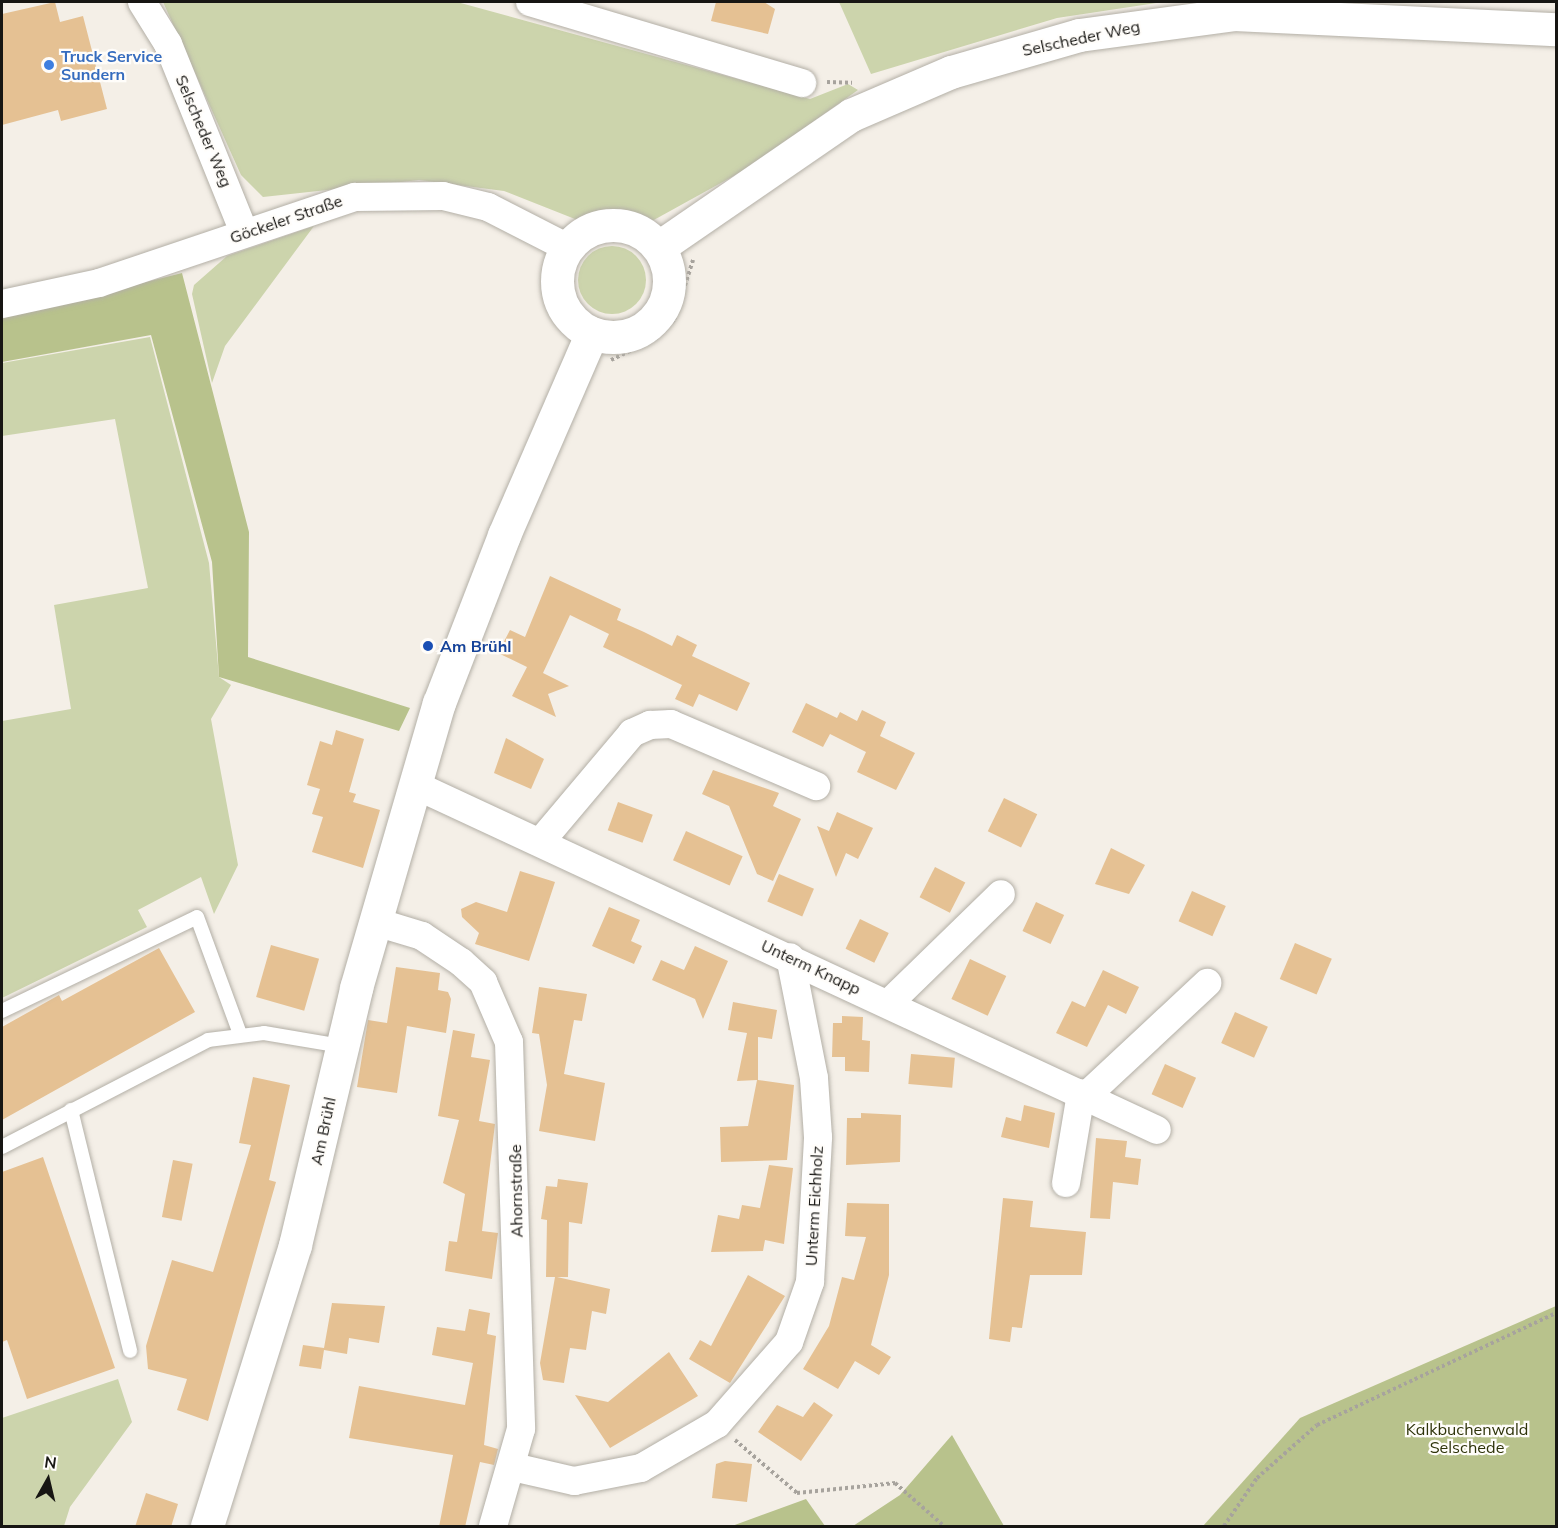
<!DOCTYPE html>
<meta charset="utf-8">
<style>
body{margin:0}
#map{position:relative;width:1558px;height:1528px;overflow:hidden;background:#f4efe7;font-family:Mulish,sans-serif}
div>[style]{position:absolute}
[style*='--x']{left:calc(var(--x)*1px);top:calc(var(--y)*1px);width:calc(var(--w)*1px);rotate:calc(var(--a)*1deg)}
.green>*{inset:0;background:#ccd4ac}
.round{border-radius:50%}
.forest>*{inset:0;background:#b8c28c}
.building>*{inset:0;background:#e5c193;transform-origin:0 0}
.path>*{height:4px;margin-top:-2px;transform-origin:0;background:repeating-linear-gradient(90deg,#a7a39d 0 3px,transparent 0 6px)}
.roads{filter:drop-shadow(0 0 2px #b3afa6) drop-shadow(0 0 2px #b3afa6)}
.service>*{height:14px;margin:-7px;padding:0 7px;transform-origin:7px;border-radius:7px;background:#fff}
.minor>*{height:28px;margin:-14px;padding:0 14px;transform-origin:14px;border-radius:14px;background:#fff}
.tertiary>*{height:33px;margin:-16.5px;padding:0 16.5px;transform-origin:16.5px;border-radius:16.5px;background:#fff}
.tertiary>.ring{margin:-16.5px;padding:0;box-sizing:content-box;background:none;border:33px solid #fff;border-radius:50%}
.dots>*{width:16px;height:16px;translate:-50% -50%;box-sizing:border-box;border:3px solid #fffdfa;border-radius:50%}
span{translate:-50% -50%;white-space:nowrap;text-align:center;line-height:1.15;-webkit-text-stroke:4.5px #fffdfa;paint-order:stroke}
.street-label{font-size:16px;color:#171613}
.shop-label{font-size:16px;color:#366cbe;font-weight:700}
.left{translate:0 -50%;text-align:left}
.transit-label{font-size:16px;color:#164399;font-weight:700}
.park-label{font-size:16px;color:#2e3309}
.frame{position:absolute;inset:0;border:3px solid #171613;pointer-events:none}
.north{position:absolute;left:18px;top:1450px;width:60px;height:60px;-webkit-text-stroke:4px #fffdfa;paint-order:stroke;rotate:8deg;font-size:16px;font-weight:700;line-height:24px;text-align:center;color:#171613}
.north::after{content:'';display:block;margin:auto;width:21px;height:27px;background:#171613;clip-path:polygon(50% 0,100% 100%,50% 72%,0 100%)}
</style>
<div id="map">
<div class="green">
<i style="clip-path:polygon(163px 2px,457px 2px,810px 99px,848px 84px,858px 90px,748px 168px,652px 221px,611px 216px,580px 221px,504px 191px,419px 180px,263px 197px,241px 175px)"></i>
<i style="clip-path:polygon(839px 2px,1163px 2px,1057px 18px,871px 74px)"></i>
<i style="clip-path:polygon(314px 226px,225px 346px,212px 383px,192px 294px,194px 285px,227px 256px)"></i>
<i class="round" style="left:578px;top:246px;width:68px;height:68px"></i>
<i style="clip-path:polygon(150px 337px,209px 563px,219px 677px,231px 685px,211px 719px,238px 865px,214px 914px,201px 877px,138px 910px,147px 927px,2px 998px,2px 721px,71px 709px,54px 605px,148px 588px,115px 419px,2px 436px,2px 363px)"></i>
<i style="clip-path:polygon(118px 1379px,132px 1422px,70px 1507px,64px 1526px,2px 1526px,2px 1418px)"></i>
</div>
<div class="forest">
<i style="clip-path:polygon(182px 273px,249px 532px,248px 657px,410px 708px,399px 731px,219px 677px,212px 562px,151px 335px,2px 362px,2px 318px)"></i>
<i style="clip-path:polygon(1556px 1306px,1556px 1526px,1203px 1526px,1300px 1418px)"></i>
<i style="clip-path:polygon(952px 1435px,1004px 1526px,853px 1526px,900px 1495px)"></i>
<i style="clip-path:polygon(806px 1499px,825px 1526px,732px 1526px)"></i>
</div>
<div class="building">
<i style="clip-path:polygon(55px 2px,60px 22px,83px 16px,107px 109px,61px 121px,58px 110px,2px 125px,2px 14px)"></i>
<i style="clip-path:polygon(716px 2px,764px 2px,775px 9px,768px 34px,711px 21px)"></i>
<i style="clip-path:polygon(550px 576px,621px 609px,617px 620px,644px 632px,672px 646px,677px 635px,697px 645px,692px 656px,750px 683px,737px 711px,699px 694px,693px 707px,675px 699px,682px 685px,603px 647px,609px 634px,570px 615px,543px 673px,569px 686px,548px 694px,556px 717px,512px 696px,527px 667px,498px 653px,510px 630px,525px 637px)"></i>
<i style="clip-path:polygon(806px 703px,837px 718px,840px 712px,857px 721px,862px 710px,886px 722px,880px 736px,915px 753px,896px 790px,857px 772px,866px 752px,830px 734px,823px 747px,792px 732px)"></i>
<i style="clip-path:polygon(336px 730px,364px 739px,349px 792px,356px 794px,353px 802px,380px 810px,363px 868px,312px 852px,323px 817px,312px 814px,320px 789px,307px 785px,320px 741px,332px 745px)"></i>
<i style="clip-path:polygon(506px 738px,544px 759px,531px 789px,494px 773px)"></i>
<i style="clip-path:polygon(713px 770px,779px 793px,773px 806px,801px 819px,773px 881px,757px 874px,729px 806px,702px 794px)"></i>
<i style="left:1004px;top:798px;width:37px;height:37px;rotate:26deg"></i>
<i style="left:618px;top:802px;width:37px;height:30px;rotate:20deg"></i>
<i style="clip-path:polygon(837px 812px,873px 828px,858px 859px,846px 853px,836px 877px,817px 826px,829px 831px)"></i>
<i style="left:686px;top:831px;width:62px;height:32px;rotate:24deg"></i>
<i style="clip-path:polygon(1111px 848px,1145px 865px,1129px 894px,1095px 884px)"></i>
<i style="left:935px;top:867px;width:34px;height:34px;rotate:27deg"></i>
<i style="clip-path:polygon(520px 871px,555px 882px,529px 961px,475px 944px,479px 933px,462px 917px,461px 909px,476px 902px,507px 912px)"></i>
<i style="left:779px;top:874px;width:38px;height:30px;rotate:23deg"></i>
<i style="left:1192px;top:891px;width:37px;height:33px;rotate:24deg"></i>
<i style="left:1036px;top:902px;width:31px;height:32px;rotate:25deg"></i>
<i style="clip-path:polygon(609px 907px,640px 920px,631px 941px,642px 946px,634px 964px,592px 946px)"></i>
<i style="left:860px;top:919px;width:32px;height:33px;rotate:26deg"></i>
<i style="left:1295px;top:943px;width:40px;height:39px;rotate:23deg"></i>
<i style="left:271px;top:945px;width:50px;height:54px;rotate:16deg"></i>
<i style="clip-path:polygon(695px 946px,728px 961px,703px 1019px,695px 999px,652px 980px,661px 960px,684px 970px)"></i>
<i style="clip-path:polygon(159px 948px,195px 1012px,2px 1120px,2px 1027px,59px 995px,62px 1001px)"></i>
<i style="left:970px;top:959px;width:40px;height:44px;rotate:25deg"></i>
<i style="clip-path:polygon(396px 967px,440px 973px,438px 990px,448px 992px,451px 999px,446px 1033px,407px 1026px,397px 1093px,357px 1087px,368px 1020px,387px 1023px)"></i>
<i style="clip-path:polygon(1103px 970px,1139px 987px,1126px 1014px,1108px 1005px,1087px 1047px,1056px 1033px,1072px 1001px,1085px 1007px)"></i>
<i style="clip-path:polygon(539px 987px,587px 994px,582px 1021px,574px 1020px,564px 1074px,605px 1083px,595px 1141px,539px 1131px,547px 1085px,539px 1034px,532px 1033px)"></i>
<i style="clip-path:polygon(733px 1002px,777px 1010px,772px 1039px,758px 1037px,758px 1080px,794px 1085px,787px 1160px,721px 1162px,720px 1127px,748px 1126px,757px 1080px,737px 1081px,747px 1033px,728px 1030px)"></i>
<i style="left:1235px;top:1012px;width:36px;height:34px;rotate:24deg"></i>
<i style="clip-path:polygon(842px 1016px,863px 1017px,862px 1040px,870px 1041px,869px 1072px,845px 1071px,845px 1057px,832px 1057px,833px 1023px,842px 1023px)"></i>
<i style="clip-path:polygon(453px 1030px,475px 1034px,471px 1057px,490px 1060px,479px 1121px,495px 1124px,482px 1231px,498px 1233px,492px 1279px,445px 1271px,449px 1241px,457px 1242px,465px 1194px,443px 1183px,459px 1120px,438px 1116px)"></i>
<i style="left:911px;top:1054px;width:44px;height:30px;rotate:5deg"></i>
<i style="left:1165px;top:1064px;width:34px;height:33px;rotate:24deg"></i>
<i style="clip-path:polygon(253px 1077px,290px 1085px,269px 1180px,276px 1182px,208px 1421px,177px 1410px,187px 1379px,148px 1369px,146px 1346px,172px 1260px,213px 1272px,251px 1145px,239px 1143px)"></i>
<i style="clip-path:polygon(1024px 1105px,1055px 1113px,1049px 1148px,1001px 1137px,1006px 1117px,1021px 1121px)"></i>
<i style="clip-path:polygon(861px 1113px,901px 1115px,900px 1162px,846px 1165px,847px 1118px,861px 1118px)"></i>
<i style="clip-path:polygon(1096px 1138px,1127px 1141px,1125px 1157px,1141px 1159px,1138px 1185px,1113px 1182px,1110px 1219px,1090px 1218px)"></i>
<i style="clip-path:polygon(43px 1157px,115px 1368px,27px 1399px,7px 1340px,2px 1342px,2px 1172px)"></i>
<i style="left:173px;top:1160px;width:20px;height:58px;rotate:11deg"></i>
<i style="clip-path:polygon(769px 1165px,793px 1168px,784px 1244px,765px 1240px,763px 1251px,711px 1252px,718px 1215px,739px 1219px,742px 1205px,760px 1208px)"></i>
<i style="clip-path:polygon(558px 1179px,588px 1183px,582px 1224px,569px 1222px,568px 1277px,557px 1277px,610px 1289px,606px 1314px,592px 1311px,586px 1350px,570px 1348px,564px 1383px,543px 1380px,540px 1363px,555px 1277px,546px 1277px,547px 1220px,541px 1219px,546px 1186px,557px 1187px)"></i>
<i style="clip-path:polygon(1003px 1198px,1033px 1201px,1030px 1227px,1086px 1232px,1082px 1275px,1030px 1275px,1022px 1328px,1012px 1327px,1010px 1342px,989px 1339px)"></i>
<i style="clip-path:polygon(847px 1203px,889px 1204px,889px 1275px,871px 1345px,891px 1357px,879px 1375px,855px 1361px,838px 1389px,803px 1369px,829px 1326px,842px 1277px,854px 1280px,866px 1237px,845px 1236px)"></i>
<i style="clip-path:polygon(748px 1275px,785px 1296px,730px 1383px,689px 1359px,700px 1340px,711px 1346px)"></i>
<i style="clip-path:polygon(332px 1303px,385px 1306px,379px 1343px,349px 1338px,347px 1354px,324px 1350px,321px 1369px,299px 1366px,303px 1345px,324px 1348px)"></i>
<i style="clip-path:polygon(469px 1309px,490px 1313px,487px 1334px,496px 1336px,484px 1445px,498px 1449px,494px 1465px,480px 1462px,465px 1527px,439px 1527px,453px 1455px,349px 1438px,359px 1386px,465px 1405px,473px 1363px,432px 1355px,437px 1327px,465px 1331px)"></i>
<i style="clip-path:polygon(669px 1352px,698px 1396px,610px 1448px,575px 1395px,608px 1402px)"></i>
<i style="clip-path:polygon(814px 1402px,833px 1415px,801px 1461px,758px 1432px,777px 1405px,803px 1417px)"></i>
<i style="clip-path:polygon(725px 1461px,752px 1464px,747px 1502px,712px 1498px,716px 1464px)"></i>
<i style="clip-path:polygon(146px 1493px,178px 1504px,171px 1527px,135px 1527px)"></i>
</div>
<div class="path">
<i style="--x:827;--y:82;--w:25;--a:2"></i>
<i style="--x:611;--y:360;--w:49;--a:-25.5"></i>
<i style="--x:655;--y:339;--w:27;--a:-45"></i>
<i style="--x:674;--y:320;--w:63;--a:-72.4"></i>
<i style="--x:735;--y:1440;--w:82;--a:40.5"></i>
<i style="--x:797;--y:1493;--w:99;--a:-5.8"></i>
<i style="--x:895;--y:1483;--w:65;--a:41.3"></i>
<i style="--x:1224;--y:1526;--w:58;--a:-55.5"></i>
<i style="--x:1257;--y:1478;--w:80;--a:-41.5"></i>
<i style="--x:1317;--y:1425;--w:264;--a:-25.1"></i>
</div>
<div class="roads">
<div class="service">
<i style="--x:2;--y:1011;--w:216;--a:-25.7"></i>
<i style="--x:197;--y:917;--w:125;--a:69.8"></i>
<i style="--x:71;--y:1110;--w:248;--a:76.2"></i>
<i style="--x:2;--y:1147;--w:232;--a:-27.4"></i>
<i style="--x:208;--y:1040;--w:56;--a:-7.1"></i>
<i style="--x:264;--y:1033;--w:79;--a:9.5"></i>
</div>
<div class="minor">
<i style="--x:142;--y:2;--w:49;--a:58.2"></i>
<i style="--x:168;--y:44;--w:203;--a:68"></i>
<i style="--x:530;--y:2;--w:284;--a:16.6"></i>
<i style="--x:2;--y:304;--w:99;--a:-12.2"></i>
<i style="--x:99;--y:283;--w:270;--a:-18.6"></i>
<i style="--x:355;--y:197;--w:88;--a:-0.7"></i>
<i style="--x:443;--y:196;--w:46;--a:13.7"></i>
<i style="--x:488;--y:207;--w:90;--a:27.1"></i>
<i style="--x:415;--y:785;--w:818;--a:24.94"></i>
<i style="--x:542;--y:840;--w:140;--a:-49.9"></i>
<i style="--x:632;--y:733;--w:20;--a:-24"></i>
<i style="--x:650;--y:725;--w:21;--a:-3"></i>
<i style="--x:671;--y:724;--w:158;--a:23.2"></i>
<i style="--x:376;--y:922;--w:48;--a:16.9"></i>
<i style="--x:422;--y:936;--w:47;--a:33.7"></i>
<i style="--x:461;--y:962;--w:30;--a:42"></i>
<i style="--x:483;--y:982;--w:65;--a:66.6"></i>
<i style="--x:509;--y:1042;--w:387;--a:88.2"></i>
<i style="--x:521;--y:1429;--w:101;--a:106.1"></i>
<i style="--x:889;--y:1003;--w:156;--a:-44.2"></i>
<i style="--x:1086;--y:1096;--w:166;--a:-43"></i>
<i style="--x:1066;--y:1183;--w:91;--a:-80.5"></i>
<i style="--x:513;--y:1467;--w:63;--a:12.9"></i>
<i style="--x:574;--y:1481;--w:68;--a:-11"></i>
<i style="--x:641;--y:1468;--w:88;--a:-30.1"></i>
<i style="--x:717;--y:1424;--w:109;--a:-48.7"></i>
<i style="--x:789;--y:1342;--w:64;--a:-70.7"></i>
<i style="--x:810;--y:1282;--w:145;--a:-86.8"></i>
<i style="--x:818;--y:1137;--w:59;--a:-93.9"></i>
<i style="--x:814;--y:1078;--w:123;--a:-101.2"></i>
</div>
<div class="tertiary">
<i class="ring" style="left:557px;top:225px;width:79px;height:79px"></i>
<i style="--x:659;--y:247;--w:233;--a:-34.5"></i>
<i style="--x:851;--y:115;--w:109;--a:-23.3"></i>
<i style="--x:951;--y:72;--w:133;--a:-16.1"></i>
<i style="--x:1079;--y:35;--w:156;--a:-7.7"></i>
<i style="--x:1234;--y:14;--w:322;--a:2.7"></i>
<i style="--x:207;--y:1526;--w:294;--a:-72.6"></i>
<i style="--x:295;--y:1245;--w:264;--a:-76.6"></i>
<i style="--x:356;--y:988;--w:297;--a:-73.8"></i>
<i style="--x:439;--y:703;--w:180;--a:-68.8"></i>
<i style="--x:504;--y:535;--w:220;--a:-66.5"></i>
</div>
</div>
<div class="dots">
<i style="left:49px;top:65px;background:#3f7fe0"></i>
<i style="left:428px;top:646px;background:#1a4fb4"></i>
</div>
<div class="street-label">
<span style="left:1081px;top:38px;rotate:-12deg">Selscheder Weg</span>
<span style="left:204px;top:131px;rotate:67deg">Selscheder Weg</span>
<span style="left:286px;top:219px;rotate:-19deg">Göckeler Straße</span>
<span style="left:811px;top:967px;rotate:25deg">Unterm Knapp</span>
<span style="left:323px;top:1131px;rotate:-78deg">Am Brühl</span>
<span style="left:516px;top:1191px;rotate:-91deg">Ahornstraße</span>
<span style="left:814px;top:1206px;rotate:-87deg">Unterm Eichholz</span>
</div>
<div class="shop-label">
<span class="left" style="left:61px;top:65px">Truck Service<br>Sundern</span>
</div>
<div class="transit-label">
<span class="left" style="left:440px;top:646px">Am Brühl</span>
</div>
<div class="park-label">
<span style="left:1467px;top:1438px">Kalkbuchenwald<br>Selschede</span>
</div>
<div class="frame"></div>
<div class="north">N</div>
</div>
